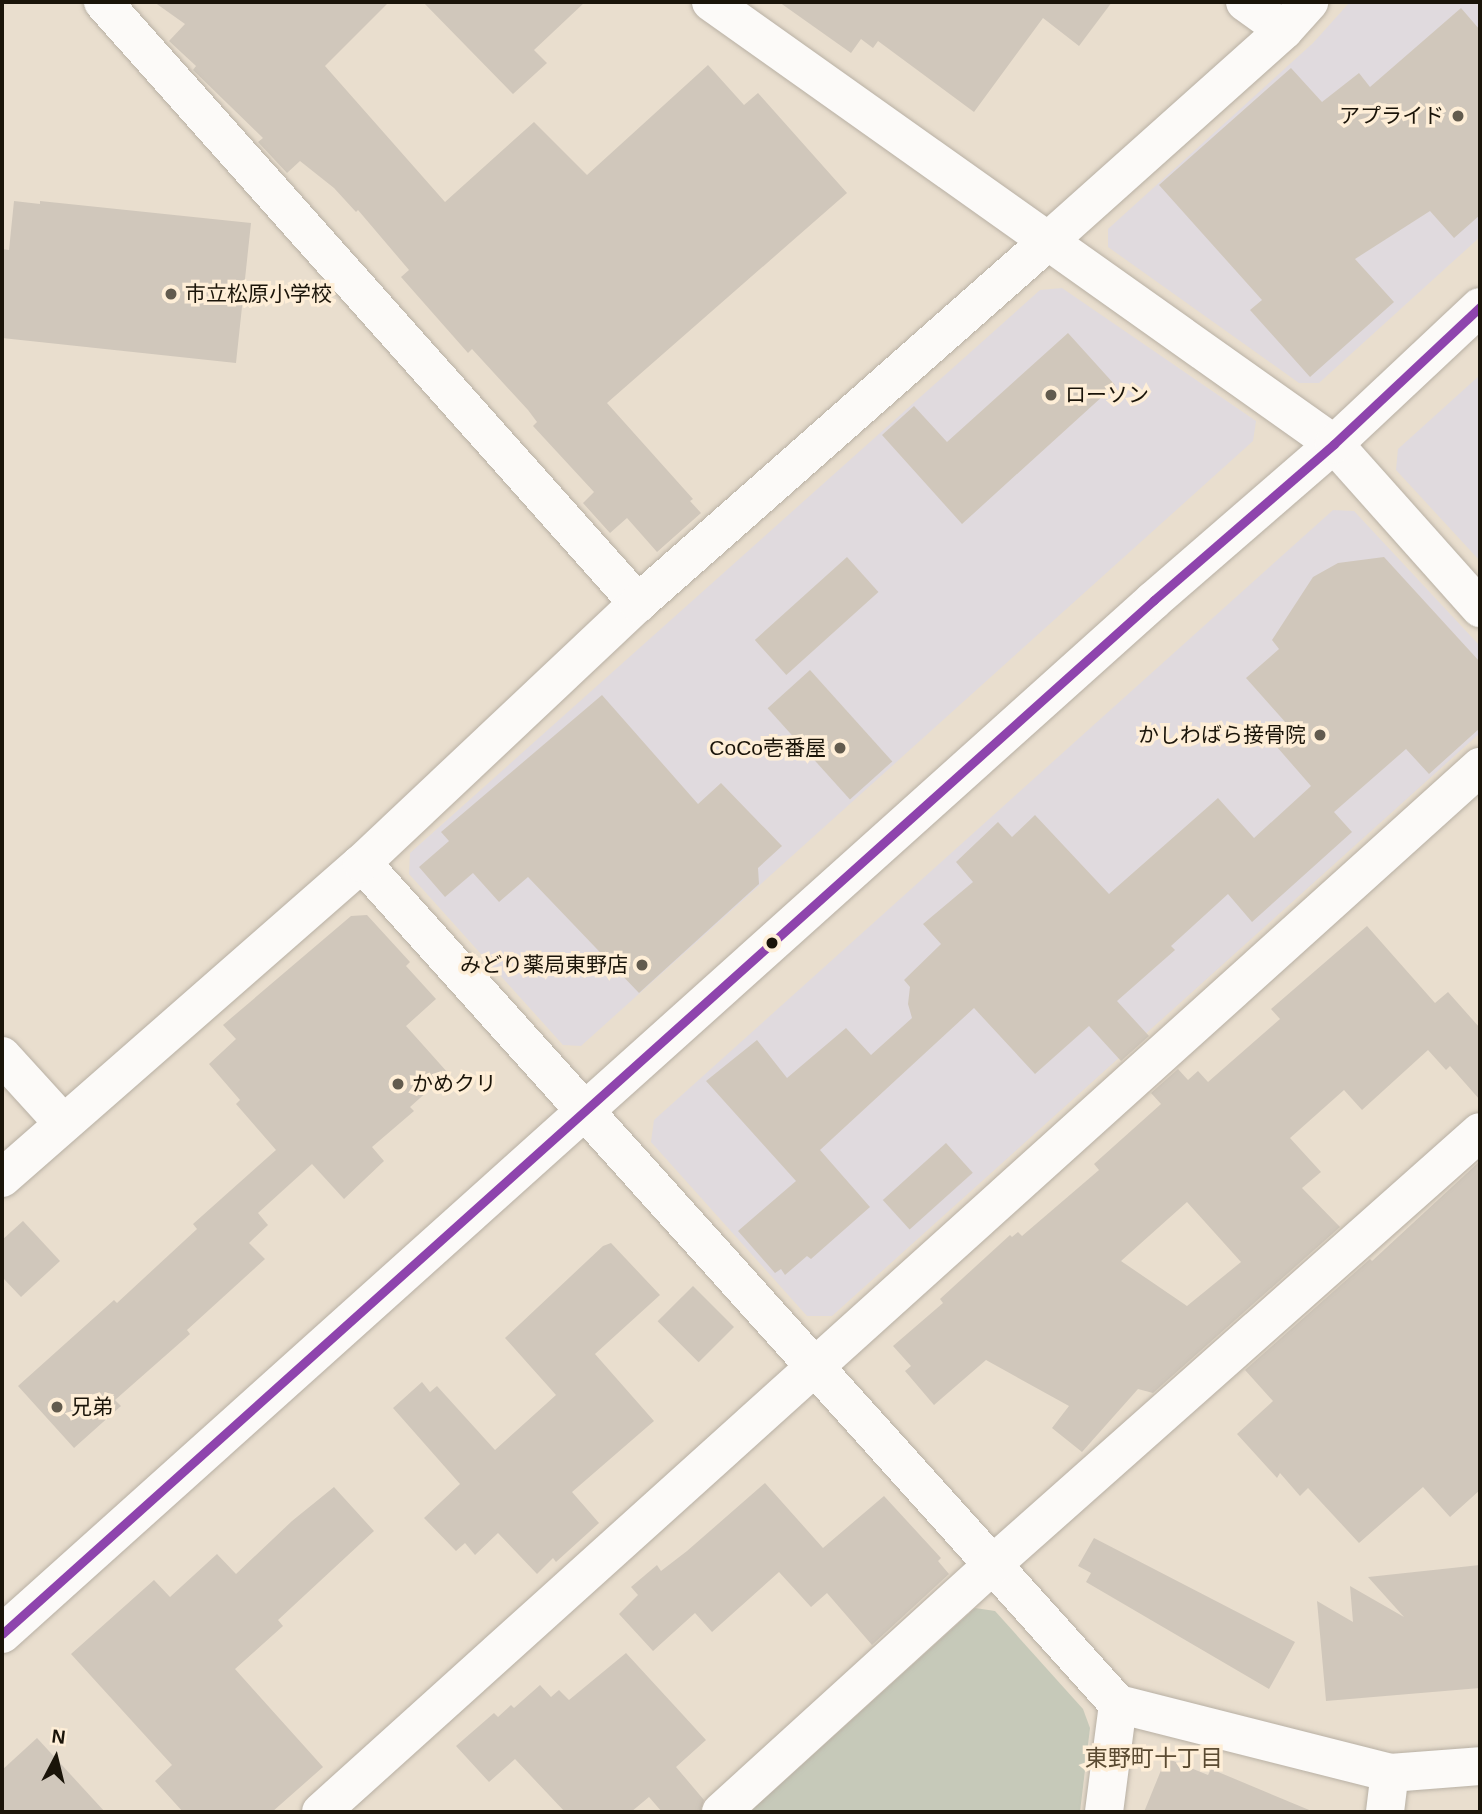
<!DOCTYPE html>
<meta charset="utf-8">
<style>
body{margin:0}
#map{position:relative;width:1482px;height:1814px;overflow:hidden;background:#e9dece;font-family:Arial,"Noto Sans JP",sans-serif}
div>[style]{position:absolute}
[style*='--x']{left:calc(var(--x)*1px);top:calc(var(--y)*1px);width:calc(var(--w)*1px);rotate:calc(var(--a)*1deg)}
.commercial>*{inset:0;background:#e0dade}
.green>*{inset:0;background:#c6c9b9}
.building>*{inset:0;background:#d0c7bb;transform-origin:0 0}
.roads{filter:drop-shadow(0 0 2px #b8b0a4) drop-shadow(0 0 2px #b8b0a4)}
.minor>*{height:38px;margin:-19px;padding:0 19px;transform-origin:19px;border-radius:19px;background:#fcfaf8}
.major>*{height:38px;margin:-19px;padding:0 19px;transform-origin:19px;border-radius:19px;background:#fcfaf8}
.bus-1>*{height:9px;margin:-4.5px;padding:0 4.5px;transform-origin:4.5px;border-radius:4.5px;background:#8e44ad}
.dots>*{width:19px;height:19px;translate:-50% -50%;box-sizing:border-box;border:4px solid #feeed7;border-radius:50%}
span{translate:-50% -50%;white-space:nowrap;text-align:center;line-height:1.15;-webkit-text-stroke:7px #feeed7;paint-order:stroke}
.poi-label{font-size:21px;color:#1a1409}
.right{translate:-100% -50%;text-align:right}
.left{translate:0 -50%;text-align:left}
.neighbourhood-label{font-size:23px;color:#5b4b32}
.frame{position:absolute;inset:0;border:4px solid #1a1409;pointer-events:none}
.north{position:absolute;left:21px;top:1723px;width:70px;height:70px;-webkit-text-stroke:5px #feeed7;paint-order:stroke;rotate:7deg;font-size:19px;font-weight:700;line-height:28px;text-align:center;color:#1a1409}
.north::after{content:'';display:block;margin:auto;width:24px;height:32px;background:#1a1409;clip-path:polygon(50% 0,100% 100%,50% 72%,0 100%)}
</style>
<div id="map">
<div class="commercial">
<i style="clip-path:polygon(1350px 2px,1480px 2px,1480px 237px,1319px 383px,1299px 383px,1108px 247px,1108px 229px,1313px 43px)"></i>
<i style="clip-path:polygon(1062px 288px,1256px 421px,1253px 441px,581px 1046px,563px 1045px,409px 874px,410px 853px,1040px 290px)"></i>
<i style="clip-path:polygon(1480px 375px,1480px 561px,1396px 470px,1398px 449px)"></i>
<i style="clip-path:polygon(1333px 510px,1354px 511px,1480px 646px,1480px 733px,832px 1316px,807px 1316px,651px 1142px,654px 1120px)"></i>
</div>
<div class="green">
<i style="clip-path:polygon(975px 1608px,995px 1611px,1083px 1709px,1090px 1728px,1080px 1812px,750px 1812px)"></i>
</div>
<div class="building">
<i style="clip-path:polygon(154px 2px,389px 2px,325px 66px,445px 202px,534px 122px,587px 175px,708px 65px,744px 105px,758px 93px,847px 193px,607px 403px,693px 499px,690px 501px,701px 513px,657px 552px,627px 518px,610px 533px,583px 503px,594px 492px,533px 426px,537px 422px,528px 410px,472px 349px,468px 353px,401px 277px,409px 270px,358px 210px,356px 212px,334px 188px,300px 161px,287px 173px,258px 142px,263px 138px,193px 70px,196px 66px,169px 41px,185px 24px)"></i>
<i style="clip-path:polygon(423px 2px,585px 2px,534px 50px,547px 63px,513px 94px)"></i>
<i style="clip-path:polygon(779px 2px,1112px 2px,1079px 46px,1043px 18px,974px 112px,878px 41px,873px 48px,861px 39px,851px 53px)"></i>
<i style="clip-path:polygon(1461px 8px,1480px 30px,1480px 215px,1454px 238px,1430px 211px,1355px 259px,1394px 302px,1310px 377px,1250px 310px,1262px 300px,1159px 185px,1291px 68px,1322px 102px,1359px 73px,1370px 87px)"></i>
<i style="clip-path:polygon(14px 201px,40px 204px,40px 201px,251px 223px,236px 363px,2px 338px,2px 249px,9px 250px)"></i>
<i style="clip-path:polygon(1068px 333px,1115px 385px,962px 524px,882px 435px,914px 406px,947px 442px)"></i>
<i style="left:847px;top:557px;width:47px;height:124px;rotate:48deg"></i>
<i style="clip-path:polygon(1384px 557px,1480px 662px,1480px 728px,1429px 774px,1406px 749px,1334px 812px,1352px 832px,1252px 922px,1228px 894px,1171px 946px,1175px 950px,1117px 1001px,1149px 1036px,1121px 1061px,1089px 1026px,1035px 1074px,974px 1008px,820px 1150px,870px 1207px,811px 1259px,807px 1256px,785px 1275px,781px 1269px,775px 1273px,738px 1231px,796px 1181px,706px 1081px,757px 1040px,787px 1078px,846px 1028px,871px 1055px,912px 1018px,908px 1004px,910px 987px,904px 980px,941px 944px,923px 924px,973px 882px,956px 862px,998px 822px,1012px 837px,1035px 815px,1109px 894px,1218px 798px,1254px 838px,1311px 786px,1277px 747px,1295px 733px,1246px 678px,1279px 649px,1272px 640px,1313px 577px,1338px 563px)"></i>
<i style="left:810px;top:670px;width:123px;height:57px;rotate:48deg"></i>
<i style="clip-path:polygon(602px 695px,698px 804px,721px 783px,782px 846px,758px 868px,759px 884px,639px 993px,528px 877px,499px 902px,473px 873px,445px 897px,419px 867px,449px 841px,441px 832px)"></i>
<i style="clip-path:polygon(367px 915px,410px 962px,406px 966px,436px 999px,406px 1026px,448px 1073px,410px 1107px,414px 1111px,372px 1147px,384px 1161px,344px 1199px,312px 1164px,258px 1213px,268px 1225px,249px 1243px,265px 1259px,187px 1330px,190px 1334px,115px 1400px,121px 1406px,74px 1448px,18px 1386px,114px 1300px,117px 1303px,197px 1229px,193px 1224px,276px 1150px,236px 1104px,240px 1100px,209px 1064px,236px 1039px,223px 1025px,351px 916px)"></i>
<i style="clip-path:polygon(evenodd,1367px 926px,1435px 1003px,1448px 992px,1480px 1028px,1480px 1100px,1450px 1066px,1446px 1070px,1428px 1050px,1362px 1110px,1344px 1090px,1290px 1138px,1321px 1172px,1302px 1188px,1340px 1227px,1153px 1393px,1138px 1389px,1082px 1452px,1052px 1428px,1069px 1406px,986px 1360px,934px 1405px,905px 1371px,911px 1366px,893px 1346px,943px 1303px,940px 1299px,1010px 1235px,1012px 1237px,1018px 1232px,1022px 1236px,1099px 1170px,1094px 1164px,1161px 1104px,1151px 1093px,1178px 1069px,1188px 1080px,1198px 1071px,1208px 1082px,1280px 1019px,1271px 1009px,1367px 926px,1187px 1202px,1241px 1262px,1187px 1306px,1121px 1261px,1187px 1202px)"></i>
<i style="left:946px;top:1143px;width:40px;height:85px;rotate:48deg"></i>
<i style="clip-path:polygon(1480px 1161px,1480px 1490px,1450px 1517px,1423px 1487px,1359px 1543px,1308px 1488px,1300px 1496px,1280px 1473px,1277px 1478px,1237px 1434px,1273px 1401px,1245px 1370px,1370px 1259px,1372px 1261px)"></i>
<i style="clip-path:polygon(23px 1221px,60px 1261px,21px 1297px,2px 1277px,2px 1240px)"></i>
<i style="clip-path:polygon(611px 1243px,660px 1295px,595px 1354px,654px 1421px,572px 1492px,599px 1523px,556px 1562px,553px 1558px,537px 1574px,498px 1533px,475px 1555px,465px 1543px,456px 1551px,424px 1518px,460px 1484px,393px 1408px,422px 1382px,430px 1392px,437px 1386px,495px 1450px,556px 1395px,505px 1338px,603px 1246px)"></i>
<i style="left:693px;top:1286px;width:58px;height:50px;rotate:45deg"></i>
<i style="clip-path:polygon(765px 1483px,823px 1548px,884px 1496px,941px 1558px,938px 1561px,949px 1574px,872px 1645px,827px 1593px,811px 1607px,779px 1572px,712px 1632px,695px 1613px,653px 1651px,619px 1614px,638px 1595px,631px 1587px,657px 1565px,661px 1571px,687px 1551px)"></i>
<i style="clip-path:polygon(334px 1487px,374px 1531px,278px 1620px,283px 1626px,235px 1669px,323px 1767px,272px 1812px,183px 1812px,155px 1781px,172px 1765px,71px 1654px,154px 1580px,170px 1597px,217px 1554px,236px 1574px,292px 1521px)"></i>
<i style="clip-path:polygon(1094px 1538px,1295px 1642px,1269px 1689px,1086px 1582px,1091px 1573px,1078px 1566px)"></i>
<i style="clip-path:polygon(1480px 1565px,1480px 1688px,1326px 1701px,1317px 1601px,1353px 1622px,1350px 1586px,1404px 1617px,1368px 1577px)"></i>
<i style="clip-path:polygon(626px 1653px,706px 1740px,676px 1767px,704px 1800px,700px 1812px,662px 1812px,649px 1797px,631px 1812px,565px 1812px,515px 1759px,489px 1782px,456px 1746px,494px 1713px,498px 1717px,511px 1705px,514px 1708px,540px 1685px,551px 1697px,559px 1690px,569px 1700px)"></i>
<i style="clip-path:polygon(37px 1738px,105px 1812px,2px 1812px,2px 1770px)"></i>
<i style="clip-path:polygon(1166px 1758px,1208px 1775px,1211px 1769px,1314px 1812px,1144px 1812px)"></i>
</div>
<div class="roads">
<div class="minor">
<i style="--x:103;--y:2;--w:805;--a:48.33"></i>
<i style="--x:711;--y:2;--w:764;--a:35.35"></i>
<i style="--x:1334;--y:444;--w:220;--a:48.3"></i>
<i style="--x:1245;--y:2;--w:48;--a:35.7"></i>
<i style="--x:362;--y:863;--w:1131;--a:48.05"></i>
<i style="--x:1118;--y:1704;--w:281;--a:14.2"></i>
<i style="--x:1390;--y:1773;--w:90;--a:-4.4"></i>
<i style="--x:2;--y:1056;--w:91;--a:47.7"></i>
<i style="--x:2;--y:1178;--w:478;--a:-41.2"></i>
<i style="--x:362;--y:863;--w:379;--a:-43.3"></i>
<i style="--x:638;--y:603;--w:544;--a:-41.42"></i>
<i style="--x:1046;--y:243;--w:319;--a:-41.8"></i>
<i style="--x:1284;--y:30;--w:38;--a:-48"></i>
<i style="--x:321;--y:1812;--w:1561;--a:-42.04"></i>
<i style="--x:721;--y:1812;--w:367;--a:-42.3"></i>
<i style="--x:992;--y:1565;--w:652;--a:-41.58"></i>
<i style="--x:1104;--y:1812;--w:109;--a:-82.6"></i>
<i style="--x:1385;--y:1812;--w:39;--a:-83"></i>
</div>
<div class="major">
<i style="--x:2;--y:1634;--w:1548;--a:-41.91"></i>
<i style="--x:1154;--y:600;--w:238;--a:-40.9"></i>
<i style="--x:1334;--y:444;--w:200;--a:-43.2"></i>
</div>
</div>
<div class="bus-1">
<i style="--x:2;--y:1634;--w:1548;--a:-41.91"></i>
<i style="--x:1154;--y:600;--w:238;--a:-40.9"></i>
<i style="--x:1334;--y:444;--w:200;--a:-43.2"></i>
</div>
<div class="dots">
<i style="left:1458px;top:116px;background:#625b4e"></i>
<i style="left:171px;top:294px;background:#625b4e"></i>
<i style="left:1051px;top:395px;background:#625b4e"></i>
<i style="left:1320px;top:735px;background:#625b4e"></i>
<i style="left:840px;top:748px;background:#625b4e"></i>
<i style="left:772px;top:943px;background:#1a1409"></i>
<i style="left:642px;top:965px;background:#625b4e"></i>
<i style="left:398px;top:1084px;background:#625b4e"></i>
<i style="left:57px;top:1407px;background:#625b4e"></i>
</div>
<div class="poi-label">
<span class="right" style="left:1444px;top:116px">アプライド</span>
<span class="left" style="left:185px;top:294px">市立松原小学校</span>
<span class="left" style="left:1065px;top:395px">ローソン</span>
<span class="right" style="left:1306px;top:735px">かしわばら接骨院</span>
<span class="right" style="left:826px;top:748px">CoCo壱番屋</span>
<span class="right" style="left:628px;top:965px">みどり薬局東野店</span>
<span class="left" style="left:412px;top:1084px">かめクリ</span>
<span class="left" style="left:71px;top:1407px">兄弟</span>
</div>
<div class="neighbourhood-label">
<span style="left:1154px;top:1758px">東野町十丁目</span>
</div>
<div class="frame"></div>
<div class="north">N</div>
</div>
